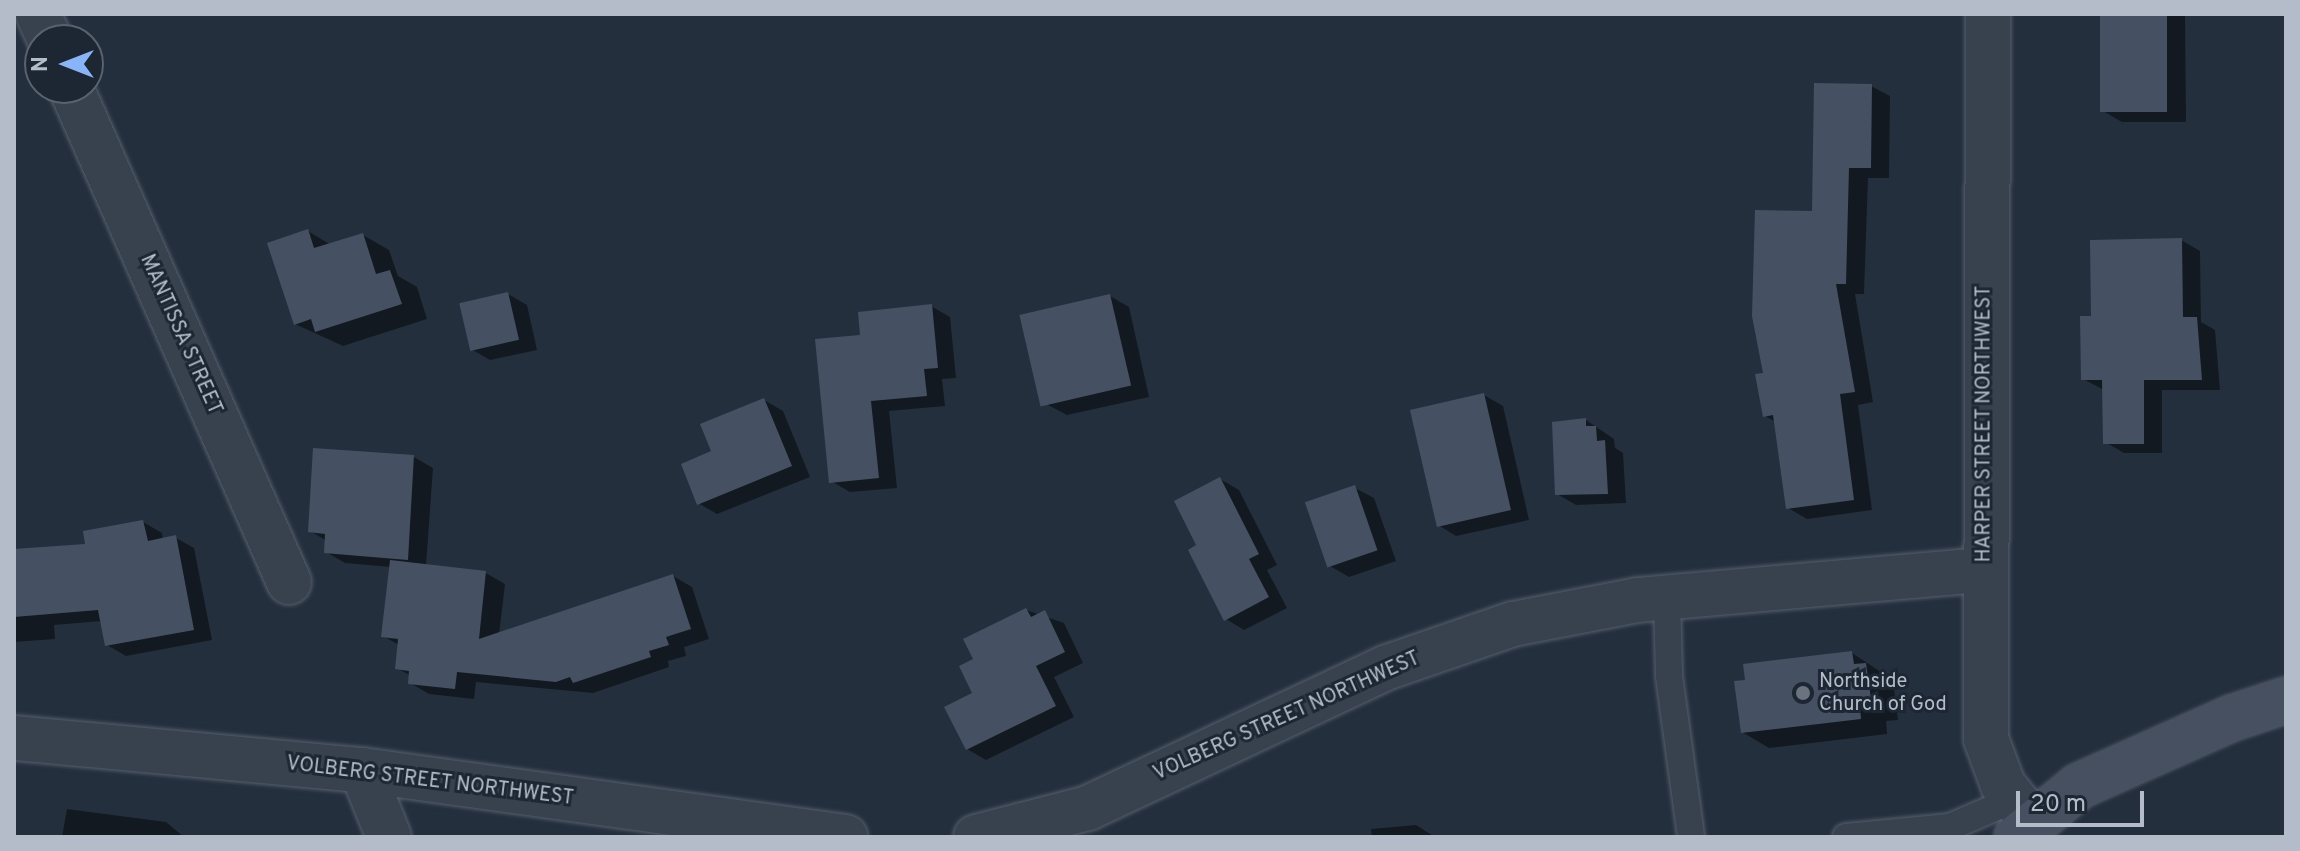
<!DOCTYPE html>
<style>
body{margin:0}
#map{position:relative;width:2300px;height:851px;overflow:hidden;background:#242f3e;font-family:Overpass,sans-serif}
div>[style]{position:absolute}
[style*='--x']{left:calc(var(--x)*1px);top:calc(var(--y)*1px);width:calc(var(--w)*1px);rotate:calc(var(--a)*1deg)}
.shadow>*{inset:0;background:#0007}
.building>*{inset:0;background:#455162;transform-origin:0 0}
.roads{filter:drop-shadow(0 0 2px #565f6c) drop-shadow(0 0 2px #565f6c)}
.lane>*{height:26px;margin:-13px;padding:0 13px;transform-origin:13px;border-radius:13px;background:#38414e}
.street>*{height:44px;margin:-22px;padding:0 22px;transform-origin:22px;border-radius:22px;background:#38414e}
.secondary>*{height:44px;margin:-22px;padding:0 22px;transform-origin:22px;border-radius:22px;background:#465061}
.dots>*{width:22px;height:22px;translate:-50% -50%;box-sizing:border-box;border:4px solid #1d2633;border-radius:50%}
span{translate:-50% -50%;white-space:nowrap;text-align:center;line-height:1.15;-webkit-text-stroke:6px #1d2633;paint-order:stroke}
.street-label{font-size:20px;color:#b4bcc9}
.poi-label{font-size:20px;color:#b4bcc9}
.left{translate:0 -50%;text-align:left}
.frame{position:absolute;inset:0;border:16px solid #b4bcc9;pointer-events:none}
.north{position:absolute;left:24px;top:24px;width:80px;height:80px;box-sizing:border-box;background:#1d2633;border:2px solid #59626f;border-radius:50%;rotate:270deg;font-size:22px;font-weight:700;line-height:32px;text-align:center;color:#b4bcc9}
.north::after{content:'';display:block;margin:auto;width:28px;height:36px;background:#8ab4f8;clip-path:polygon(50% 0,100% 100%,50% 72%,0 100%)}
.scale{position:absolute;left:2016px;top:791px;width:128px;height:36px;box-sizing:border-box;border:4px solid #b4bcc9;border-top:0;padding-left:10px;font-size:24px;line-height:28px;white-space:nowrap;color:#b4bcc9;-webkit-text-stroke:6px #1d2633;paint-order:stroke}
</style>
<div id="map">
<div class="shadow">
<i style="clip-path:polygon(2102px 14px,2185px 14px,2186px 122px,2122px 122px,2103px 111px)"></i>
<i style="clip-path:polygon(1871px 86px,1890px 96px,1889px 178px,1868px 178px,1864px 294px,1855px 294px,1873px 402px,1858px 405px,1872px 510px,1807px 519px,1788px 508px,1776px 422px,1765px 416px,1765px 375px,1814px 213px)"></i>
<i style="clip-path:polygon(308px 231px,331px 245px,363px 235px,389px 250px,398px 276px,417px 287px,427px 319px,343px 346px,295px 324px)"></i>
<i style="clip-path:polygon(2181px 240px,2200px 251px,2201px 322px,2215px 330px,2220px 390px,2162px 390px,2162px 453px,2124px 453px,2105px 442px,2104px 390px,2083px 379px,2093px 318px)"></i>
<i style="clip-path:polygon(508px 294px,527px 305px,537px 350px,490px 360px,471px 349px)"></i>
<i style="clip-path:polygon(1110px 296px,1129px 307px,1149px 397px,1067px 415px,1048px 405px,1021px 316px)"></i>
<i style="clip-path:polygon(931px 306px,950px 317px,956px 378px,942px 379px,945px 406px,889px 411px,897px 488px,850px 492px,831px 481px,863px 336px)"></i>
<i style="clip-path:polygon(1484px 395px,1503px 406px,1529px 520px,1456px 536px,1438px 525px)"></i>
<i style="clip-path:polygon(764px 400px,783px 411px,810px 477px,717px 514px,698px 503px,713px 452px)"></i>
<i style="clip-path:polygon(1586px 420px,1614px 439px,1615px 448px,1623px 453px,1626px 503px,1576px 505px,1557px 494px)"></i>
<i style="clip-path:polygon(414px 457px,433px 468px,426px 566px,486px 573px,505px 584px,499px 635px,673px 576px,692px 587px,709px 639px,684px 647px,686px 656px,668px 661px,669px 667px,593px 693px,476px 682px,474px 699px,429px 694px,410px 683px,411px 676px,397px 668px,399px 645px,383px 636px,391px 567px,345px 563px,326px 552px,327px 541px,310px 531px)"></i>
<i style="clip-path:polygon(1220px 479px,1239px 490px,1277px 565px,1267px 570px,1287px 608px,1244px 630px,1226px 619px,1199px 546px)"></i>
<i style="clip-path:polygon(1355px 488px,1374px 498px,1396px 561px,1349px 577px,1330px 566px)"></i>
<i style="clip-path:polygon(143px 522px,162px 533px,163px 540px,176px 538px,194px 548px,212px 640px,126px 656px,107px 645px,102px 621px,54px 625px,55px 639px,14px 642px,14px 551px,87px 545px)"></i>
<i style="clip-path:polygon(1026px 610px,1064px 623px,1083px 663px,1054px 677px,1074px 717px,986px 760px,967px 749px,975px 659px)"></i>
<i style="clip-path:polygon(1852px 653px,1893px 680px,1898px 720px,1886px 721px,1887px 734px,1769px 748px,1742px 732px)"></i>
<i style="clip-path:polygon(67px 809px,166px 822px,184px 837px,62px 837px)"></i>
<i style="clip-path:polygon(1416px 825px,1435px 837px,1367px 837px,1372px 837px,1371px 829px)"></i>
</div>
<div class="building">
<i style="left:2100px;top:14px;width:67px;height:98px"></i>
<i style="clip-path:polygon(1814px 83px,1872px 84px,1871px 168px,1849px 168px,1846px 284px,1836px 284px,1855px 392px,1840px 394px,1854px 500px,1786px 509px,1773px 415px,1763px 417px,1755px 374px,1763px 373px,1752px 316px,1755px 210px,1812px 211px)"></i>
<i style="clip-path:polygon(308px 229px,314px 248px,363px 233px,376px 274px,390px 270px,402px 304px,315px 332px,311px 319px,294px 325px,267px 243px)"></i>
<i style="clip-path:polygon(2182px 238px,2183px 317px,2197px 317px,2202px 380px,2144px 380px,2144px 444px,2103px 444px,2102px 380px,2081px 380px,2080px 316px,2091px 316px,2090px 240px)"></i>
<i style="left:508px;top:292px;width:49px;height:50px;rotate:77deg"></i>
<i style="left:1110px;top:294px;width:94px;height:93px;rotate:77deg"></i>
<i style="clip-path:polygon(932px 304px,938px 368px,924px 369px,927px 396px,871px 401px,879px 478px,829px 483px,815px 339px,860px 335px,858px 312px)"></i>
<i style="left:1484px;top:393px;width:120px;height:76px;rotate:77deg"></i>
<i style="clip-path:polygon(764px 398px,792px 466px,697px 505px,681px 464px,711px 451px,700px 424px)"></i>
<i style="clip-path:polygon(1586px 418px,1586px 426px,1596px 426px,1597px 441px,1605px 440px,1608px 494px,1555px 495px,1552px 422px)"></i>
<i style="clip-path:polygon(313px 448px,414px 455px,408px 560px,324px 553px,325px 534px,308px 532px)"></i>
<i style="clip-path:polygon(1220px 477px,1259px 554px,1249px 559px,1269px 597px,1224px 621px,1188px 550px,1196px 545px,1174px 501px)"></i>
<i style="left:1355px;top:485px;width:69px;height:53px;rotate:71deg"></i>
<i style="clip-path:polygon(143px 520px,148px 541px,176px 535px,194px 630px,105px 646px,98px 610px,14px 617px,14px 549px,85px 544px,83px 531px)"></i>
<i style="clip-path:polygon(390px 560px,486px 571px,479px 639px,673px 574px,691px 629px,666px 637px,669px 645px,649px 651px,651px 657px,573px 683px,570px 677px,556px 682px,457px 672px,455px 689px,408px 684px,409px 671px,395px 669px,398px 639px,381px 637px)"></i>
<i style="clip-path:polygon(1026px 608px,1031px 617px,1045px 610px,1065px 652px,1036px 666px,1056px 706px,966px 750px,944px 707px,972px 693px,959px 666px,973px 659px,963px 639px)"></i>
<i style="clip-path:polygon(1852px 651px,1854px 664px,1866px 663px,1872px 706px,1860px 707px,1861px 719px,1741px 733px,1734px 681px,1745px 680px,1743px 664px)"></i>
</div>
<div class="roads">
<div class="lane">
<i style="--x:1667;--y:598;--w:78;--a:88.5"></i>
<i style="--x:1669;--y:676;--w:162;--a:82.2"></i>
<i style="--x:1846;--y:837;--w:104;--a:-5.5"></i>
<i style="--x:1950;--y:827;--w:71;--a:-23.3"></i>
</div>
<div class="street">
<i style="--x:38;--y:14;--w:29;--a:65"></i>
<i style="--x:1988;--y:14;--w:725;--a:90.16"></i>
<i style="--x:1986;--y:739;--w:49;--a:69.7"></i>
<i style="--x:2003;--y:785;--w:45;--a:51.3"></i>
<i style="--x:71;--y:88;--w:540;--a:66.19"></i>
<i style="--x:14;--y:738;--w:349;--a:5.3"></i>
<i style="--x:362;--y:770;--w:488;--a:7.9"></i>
<i style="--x:362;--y:770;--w:72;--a:68.1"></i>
<i style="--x:976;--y:837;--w:116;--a:-14.5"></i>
<i style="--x:1088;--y:808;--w:331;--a:-25.2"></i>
<i style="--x:1388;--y:667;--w:132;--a:-19"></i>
<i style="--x:1513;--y:624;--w:127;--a:-10.9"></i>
<i style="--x:1638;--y:600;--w:347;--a:-5"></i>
</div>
<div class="secondary">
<i style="--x:2017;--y:837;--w:80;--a:-39.4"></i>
<i style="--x:2079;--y:786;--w:167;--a:-24"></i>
<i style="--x:2232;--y:718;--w:57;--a:-18.4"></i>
</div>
</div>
<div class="dots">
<i style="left:1803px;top:693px;background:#6b7280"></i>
</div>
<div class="street-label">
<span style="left:180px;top:335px;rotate:66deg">MANTISSA STREET</span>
<span style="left:1985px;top:424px;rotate:-90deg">HARPER STREET NORTHWEST</span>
<span style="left:1287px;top:717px;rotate:-24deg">VOLBERG STREET NORTHWEST</span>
<span style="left:430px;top:782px;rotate:7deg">VOLBERG STREET NORTHWEST</span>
</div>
<div class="poi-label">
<span class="left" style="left:1819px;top:694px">Northside<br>Church of God</span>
</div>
<div class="frame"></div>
<div class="north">N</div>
<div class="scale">20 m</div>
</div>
